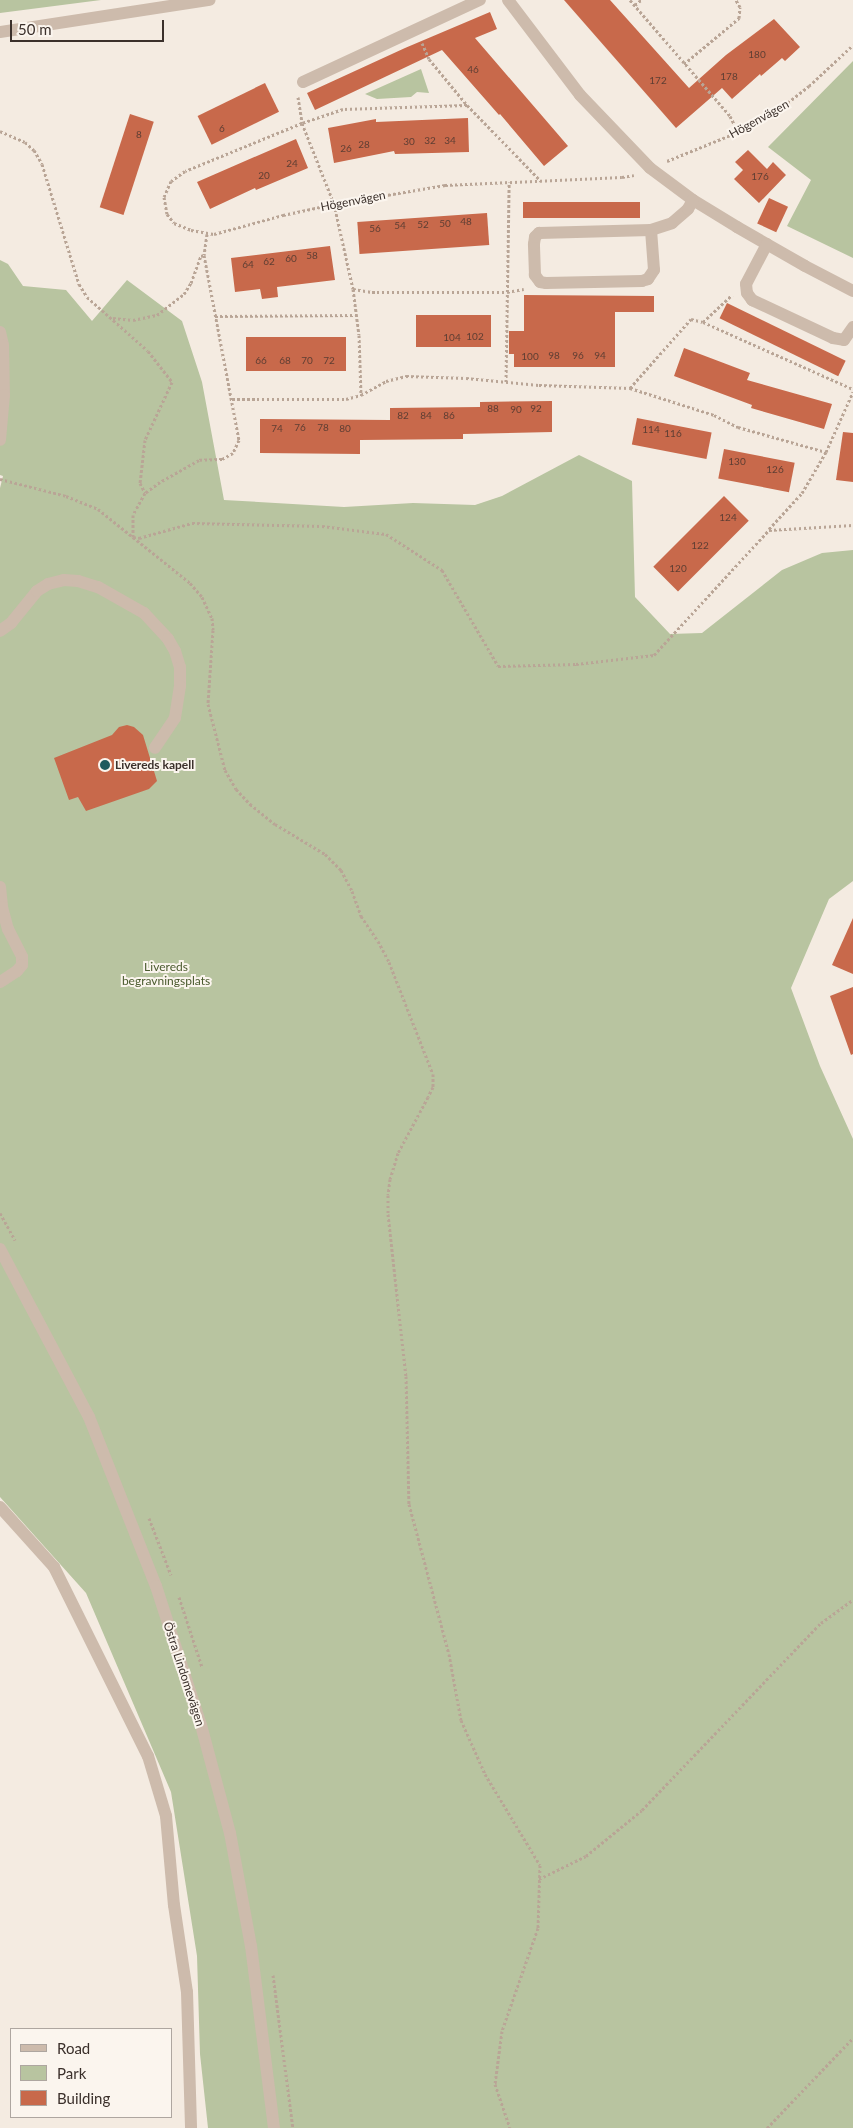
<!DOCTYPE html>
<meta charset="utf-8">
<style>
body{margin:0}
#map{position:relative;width:853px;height:2128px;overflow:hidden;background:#f4ebe1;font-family:Lato,sans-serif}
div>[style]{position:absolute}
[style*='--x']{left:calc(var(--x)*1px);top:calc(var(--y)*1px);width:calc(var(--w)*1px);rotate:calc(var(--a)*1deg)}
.green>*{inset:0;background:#b8c4a0}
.building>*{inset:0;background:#c8694b;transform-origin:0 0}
.path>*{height:3px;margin-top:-1.5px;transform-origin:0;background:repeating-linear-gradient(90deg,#b9a596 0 2.5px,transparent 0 5px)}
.minor>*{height:12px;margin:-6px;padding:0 6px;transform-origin:6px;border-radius:6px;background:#cdbbac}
.dots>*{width:14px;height:14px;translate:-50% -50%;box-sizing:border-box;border:2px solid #fbf5ee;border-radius:50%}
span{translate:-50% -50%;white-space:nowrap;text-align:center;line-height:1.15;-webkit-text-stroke:4px #fbf5ee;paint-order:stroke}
.number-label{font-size:10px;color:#5e3e33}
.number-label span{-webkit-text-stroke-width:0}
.street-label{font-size:12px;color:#3b302b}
.poi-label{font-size:12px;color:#3b302b;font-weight:700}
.left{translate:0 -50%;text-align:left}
.park-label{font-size:12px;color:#4a5a2e}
.legend{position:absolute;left:10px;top:2028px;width:162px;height:90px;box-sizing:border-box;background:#fbf5ee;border:1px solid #aea6a0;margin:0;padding:6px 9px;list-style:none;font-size:15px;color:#3b302b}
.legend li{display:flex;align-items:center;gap:10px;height:25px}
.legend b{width:25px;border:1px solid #aea6a0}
.scale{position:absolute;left:10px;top:20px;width:154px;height:22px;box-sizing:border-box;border:2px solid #3b302b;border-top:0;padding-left:6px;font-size:15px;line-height:18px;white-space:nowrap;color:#3b302b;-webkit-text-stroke:4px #fbf5ee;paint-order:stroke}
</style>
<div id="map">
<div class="green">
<i style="clip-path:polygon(0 0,101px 0,0 13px)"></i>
<i style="clip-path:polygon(853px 61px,853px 258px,787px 226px,811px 180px,768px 147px)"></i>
<i style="clip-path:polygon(421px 69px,429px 93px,417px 92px,411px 97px,377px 99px,365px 94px)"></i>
<i style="clip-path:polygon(0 260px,8px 264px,23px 286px,66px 290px,92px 321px,127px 280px,182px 321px,202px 382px,224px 500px,344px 507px,413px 503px,475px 505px,502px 496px,579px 455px,632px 481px,635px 597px,670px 634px,702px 633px,782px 570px,822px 553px,853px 550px,853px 881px,829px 899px,791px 988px,820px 1066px,853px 1139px,853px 2128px,208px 2128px,200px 2054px,197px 1956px,171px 1792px,86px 1593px,0 1497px,0 488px,3px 476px,0 475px)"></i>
</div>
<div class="building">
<i style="clip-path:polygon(564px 0,610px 0,689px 88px,726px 55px,774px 19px,800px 47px,785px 61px,782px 58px,761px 76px,760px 74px,732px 99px,722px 88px,676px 128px)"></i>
<i style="clip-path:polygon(490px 12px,497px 29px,475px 38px,568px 146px,544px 166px,500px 114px,499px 115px,442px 50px,315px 110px,307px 93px,405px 48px)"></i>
<i style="left:265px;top:83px;width:32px;height:75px;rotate:64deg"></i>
<i style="left:130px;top:114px;width:25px;height:98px;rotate:18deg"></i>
<i style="clip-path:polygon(468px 118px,469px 152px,395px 154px,394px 151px,334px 163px,328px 128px,376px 119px,376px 122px)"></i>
<i style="clip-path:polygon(296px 139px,308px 168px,256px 190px,255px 188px,210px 209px,197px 182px)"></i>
<i style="clip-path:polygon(748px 150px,767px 169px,773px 162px,786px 175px,759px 203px,734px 179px,743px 170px,735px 162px)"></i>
<i style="left:769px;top:198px;width:21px;height:28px;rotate:25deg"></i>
<i style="left:523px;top:202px;width:117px;height:16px"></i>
<i style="left:487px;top:213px;width:32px;height:130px;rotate:86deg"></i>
<i style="clip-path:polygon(330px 246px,335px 280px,277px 287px,278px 297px,262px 299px,260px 289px,235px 292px,231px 258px)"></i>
<i style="clip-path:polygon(524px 295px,654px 296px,654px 312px,615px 312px,615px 367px,514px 367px,514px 354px,509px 354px,509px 331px,524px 331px)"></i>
<i style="left:727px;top:303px;width:132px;height:17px;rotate:26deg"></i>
<i style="left:416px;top:315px;width:75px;height:32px"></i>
<i style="left:246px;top:337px;width:100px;height:34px"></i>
<i style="clip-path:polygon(684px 348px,750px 373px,747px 380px,832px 404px,824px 429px,751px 408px,752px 405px,674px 376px)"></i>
<i style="clip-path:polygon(552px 401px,552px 432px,463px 434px,463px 439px,360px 440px,360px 454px,260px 453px,260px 419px,390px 420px,390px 408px,480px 407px,480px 402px)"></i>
<i style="left:637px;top:418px;width:76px;height:27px;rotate:11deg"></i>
<i style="clip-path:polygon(843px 432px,853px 433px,853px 482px,836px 480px)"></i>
<i style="left:724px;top:449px;width:72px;height:30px;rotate:11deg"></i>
<i style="left:724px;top:496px;width:35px;height:100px;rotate:45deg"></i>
<i style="clip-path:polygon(127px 725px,134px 727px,143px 735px,157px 781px,149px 789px,86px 811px,78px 797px,69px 800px,54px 758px,112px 735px,119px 727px)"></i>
<i style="clip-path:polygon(853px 918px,853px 974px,832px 965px)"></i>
<i style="clip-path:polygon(853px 987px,853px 1054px,851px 1055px,830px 996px)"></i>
</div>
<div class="path">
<i style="--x:630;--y:0;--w:153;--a:49.2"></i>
<i style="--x:730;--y:116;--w:18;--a:63"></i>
<i style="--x:635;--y:5;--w:8;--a:-40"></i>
<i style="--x:422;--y:43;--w:17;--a:66"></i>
<i style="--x:429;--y:59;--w:60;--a:50.4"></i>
<i style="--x:467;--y:105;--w:106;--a:45.8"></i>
<i style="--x:684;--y:64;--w:72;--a:-39.9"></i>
<i style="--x:739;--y:18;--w:11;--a:-85"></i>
<i style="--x:740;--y:7;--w:8;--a:-120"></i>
<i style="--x:298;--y:97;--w:26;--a:81"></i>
<i style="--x:302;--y:123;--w:87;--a:68.4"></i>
<i style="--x:334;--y:204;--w:87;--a:77.4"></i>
<i style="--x:353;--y:289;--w:46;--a:82.6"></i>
<i style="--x:359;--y:335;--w:60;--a:88.1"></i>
<i style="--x:467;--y:105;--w:124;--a:178.2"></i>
<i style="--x:343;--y:109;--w:43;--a:161.1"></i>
<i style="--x:302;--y:123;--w:126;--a:157.7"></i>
<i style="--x:185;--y:171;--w:17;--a:144"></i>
<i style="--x:171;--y:181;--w:17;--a:114"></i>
<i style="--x:164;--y:197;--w:17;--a:80"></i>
<i style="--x:167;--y:214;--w:11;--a:52"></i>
<i style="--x:174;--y:223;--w:18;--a:22"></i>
<i style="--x:191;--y:230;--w:23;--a:10"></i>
<i style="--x:214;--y:234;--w:72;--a:-15.4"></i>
<i style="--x:283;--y:215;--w:52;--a:-12.2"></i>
<i style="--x:334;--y:204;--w:113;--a:-9.7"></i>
<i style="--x:445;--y:185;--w:177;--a:-2.6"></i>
<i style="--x:622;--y:177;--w:12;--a:-9"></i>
<i style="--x:0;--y:131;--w:27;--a:24"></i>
<i style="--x:25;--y:142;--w:12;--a:42"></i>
<i style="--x:34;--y:150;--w:16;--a:60"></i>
<i style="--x:42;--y:164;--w:126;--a:72.9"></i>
<i style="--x:79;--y:284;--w:15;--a:58"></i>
<i style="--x:87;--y:297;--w:81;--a:41.5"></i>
<i style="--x:148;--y:351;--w:39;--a:52"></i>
<i style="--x:172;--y:382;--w:64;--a:115"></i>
<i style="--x:145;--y:440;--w:43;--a:96.6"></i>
<i style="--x:140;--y:483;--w:11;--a:63"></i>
<i style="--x:667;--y:161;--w:77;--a:-22.2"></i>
<i style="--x:738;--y:132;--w:38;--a:-27"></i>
<i style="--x:772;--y:115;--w:47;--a:-38.1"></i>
<i style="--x:809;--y:86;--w:60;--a:-43"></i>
<i style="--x:207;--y:234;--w:21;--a:98"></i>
<i style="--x:204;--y:255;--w:188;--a:79.3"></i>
<i style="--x:239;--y:440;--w:14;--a:115"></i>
<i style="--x:233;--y:453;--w:13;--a:151"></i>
<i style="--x:222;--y:459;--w:23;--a:178"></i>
<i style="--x:199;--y:460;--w:45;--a:150.6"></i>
<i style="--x:160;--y:482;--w:19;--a:144"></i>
<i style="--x:145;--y:493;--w:25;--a:119"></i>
<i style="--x:133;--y:515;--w:22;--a:90"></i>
<i style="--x:133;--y:537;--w:6;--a:9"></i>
<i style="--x:139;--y:538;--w:55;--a:-15.8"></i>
<i style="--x:192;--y:523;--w:130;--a:1.3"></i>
<i style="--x:322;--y:526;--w:64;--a:7.1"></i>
<i style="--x:386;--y:534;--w:67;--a:32.7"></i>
<i style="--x:442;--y:570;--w:111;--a:59.7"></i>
<i style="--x:498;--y:666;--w:78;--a:-1.5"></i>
<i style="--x:576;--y:664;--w:79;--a:-6.6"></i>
<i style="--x:654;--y:655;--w:170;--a:-47.4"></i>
<i style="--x:769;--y:530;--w:84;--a:-3.4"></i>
<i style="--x:353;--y:289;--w:19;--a:9"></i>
<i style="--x:372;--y:292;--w:135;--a:0"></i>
<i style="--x:507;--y:292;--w:17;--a:-10"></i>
<i style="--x:215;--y:316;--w:142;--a:-0.4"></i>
<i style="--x:113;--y:318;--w:20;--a:6"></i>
<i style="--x:133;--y:320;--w:25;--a:-12"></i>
<i style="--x:157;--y:315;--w:34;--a:-38"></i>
<i style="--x:184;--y:294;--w:13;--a:-58"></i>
<i style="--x:191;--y:283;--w:29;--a:-70"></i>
<i style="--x:201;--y:256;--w:3;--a:-18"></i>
<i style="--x:703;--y:322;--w:164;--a:24.1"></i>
<i style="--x:506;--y:382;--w:200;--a:-89.1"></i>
<i style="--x:630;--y:388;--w:92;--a:-48.5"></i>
<i style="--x:691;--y:319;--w:12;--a:14"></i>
<i style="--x:703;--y:322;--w:40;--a:-43"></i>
<i style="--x:232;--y:399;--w:114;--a:0"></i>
<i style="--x:346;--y:399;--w:16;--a:-15"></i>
<i style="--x:361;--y:395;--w:29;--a:-29"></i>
<i style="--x:386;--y:381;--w:21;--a:-14"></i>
<i style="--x:406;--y:376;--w:60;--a:1.9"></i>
<i style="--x:466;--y:378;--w:73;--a:5.5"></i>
<i style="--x:539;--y:385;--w:91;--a:1.9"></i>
<i style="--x:630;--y:388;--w:88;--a:17.8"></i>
<i style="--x:714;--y:415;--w:27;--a:27"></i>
<i style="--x:738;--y:427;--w:91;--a:15.9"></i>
<i style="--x:0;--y:479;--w:68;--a:14.4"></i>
<i style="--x:66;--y:496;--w:35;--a:22"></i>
<i style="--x:98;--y:509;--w:118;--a:38.8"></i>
<i style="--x:190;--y:583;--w:18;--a:49"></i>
<i style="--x:202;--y:597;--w:23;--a:65"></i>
<i style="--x:212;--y:618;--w:12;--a:85"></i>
<i style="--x:213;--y:630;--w:74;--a:93.9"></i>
<i style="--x:208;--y:704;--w:68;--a:75.6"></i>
<i style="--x:225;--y:770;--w:22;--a:60"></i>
<i style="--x:236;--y:789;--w:21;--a:47"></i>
<i style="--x:250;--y:804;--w:32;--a:39"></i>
<i style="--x:275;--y:824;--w:58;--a:31"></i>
<i style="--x:325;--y:854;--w:23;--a:45"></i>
<i style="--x:341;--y:870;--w:24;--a:62"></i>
<i style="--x:352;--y:891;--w:27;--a:70"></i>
<i style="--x:361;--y:916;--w:30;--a:56"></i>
<i style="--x:378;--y:941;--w:24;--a:62"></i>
<i style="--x:389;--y:962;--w:120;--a:68.6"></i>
<i style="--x:433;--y:1074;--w:13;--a:90"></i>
<i style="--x:433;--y:1087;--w:11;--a:117"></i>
<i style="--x:428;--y:1097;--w:64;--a:118.2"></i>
<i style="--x:398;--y:1153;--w:27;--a:107"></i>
<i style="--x:390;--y:1179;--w:16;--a:97"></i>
<i style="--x:388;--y:1195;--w:19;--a:90"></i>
<i style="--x:388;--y:1214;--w:163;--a:83.7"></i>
<i style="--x:406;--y:1376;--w:128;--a:88.7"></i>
<i style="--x:409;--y:1504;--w:155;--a:75.1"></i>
<i style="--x:449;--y:1654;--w:67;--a:79.7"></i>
<i style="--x:461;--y:1720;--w:59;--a:66"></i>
<i style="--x:485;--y:1774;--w:106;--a:58.9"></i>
<i style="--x:540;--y:1865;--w:63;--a:91.8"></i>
<i style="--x:538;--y:1928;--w:109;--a:109.3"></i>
<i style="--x:502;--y:2031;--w:53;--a:97.5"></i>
<i style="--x:495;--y:2084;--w:46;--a:71.2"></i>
<i style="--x:769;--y:529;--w:49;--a:-47.5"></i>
<i style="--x:802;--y:493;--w:48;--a:-59.7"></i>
<i style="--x:826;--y:452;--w:66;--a:-65.8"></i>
<i style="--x:0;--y:1213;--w:31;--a:61"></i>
<i style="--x:149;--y:1518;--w:61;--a:68.9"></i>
<i style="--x:179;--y:1597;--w:74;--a:71.8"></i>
<i style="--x:539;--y:1879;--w:52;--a:-26.1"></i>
<i style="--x:586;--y:1856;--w:72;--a:-39.4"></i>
<i style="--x:642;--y:1810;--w:259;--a:-46.3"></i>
<i style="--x:821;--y:1623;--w:39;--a:-36"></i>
<i style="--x:273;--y:1975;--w:154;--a:82.6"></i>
<i style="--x:767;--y:2128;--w:124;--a:-46.3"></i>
</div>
<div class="minor">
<i style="--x:508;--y:0;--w:119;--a:52.8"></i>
<i style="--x:580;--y:95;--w:101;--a:46.2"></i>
<i style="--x:650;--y:168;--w:54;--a:36.7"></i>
<i style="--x:693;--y:200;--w:52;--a:31.5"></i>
<i style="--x:737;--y:227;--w:78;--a:29.8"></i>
<i style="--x:805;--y:266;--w:54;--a:27.5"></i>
<i style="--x:0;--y:32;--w:212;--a:-8.7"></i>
<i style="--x:303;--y:82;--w:195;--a:-24.9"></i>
<i style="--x:651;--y:230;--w:40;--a:85.7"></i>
<i style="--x:654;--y:270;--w:11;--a:124"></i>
<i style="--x:648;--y:279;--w:6;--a:162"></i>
<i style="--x:642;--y:281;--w:96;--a:178.8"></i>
<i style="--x:546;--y:283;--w:6;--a:-171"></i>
<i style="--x:540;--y:282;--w:9;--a:-126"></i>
<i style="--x:535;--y:275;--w:31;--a:-92"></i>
<i style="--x:534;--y:244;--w:7;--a:-82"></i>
<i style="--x:535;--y:237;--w:6;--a:-45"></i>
<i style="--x:539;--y:233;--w:112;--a:-1.5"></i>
<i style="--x:651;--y:230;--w:22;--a:-18"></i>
<i style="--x:672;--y:223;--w:21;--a:-41"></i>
<i style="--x:688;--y:209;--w:10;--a:-61"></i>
<i style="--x:767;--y:244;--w:45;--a:117.7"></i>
<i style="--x:746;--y:284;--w:9;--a:84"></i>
<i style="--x:747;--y:293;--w:9;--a:54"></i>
<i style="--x:752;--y:300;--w:89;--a:25.1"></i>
<i style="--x:833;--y:338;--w:11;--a:10"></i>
<i style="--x:844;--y:340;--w:16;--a:-55"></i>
<i style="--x:0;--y:332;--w:13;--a:77"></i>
<i style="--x:3;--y:345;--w:50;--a:88.9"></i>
<i style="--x:4;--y:395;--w:45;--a:95.1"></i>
<i style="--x:0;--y:631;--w:14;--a:-36"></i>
<i style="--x:11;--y:623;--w:41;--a:-50.9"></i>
<i style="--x:37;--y:591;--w:13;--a:-32"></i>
<i style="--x:48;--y:584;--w:16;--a:-14"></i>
<i style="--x:64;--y:580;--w:14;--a:4"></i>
<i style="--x:78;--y:581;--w:21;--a:17"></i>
<i style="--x:98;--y:587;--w:53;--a:29.5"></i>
<i style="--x:144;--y:613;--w:35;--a:47"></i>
<i style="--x:168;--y:639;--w:14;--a:60"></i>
<i style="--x:175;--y:651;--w:17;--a:73"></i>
<i style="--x:180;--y:667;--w:19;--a:90"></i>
<i style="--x:180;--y:686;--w:32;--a:99"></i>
<i style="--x:175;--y:718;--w:36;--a:124"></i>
<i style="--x:0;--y:887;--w:20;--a:84"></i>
<i style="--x:2;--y:907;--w:23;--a:75"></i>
<i style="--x:8;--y:929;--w:31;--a:63"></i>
<i style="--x:22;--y:957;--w:8;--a:90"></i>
<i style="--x:22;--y:965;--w:8;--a:130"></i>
<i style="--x:17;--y:971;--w:20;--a:147"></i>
<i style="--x:0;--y:1249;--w:190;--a:62.1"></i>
<i style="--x:89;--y:1417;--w:182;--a:68.4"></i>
<i style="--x:156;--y:1586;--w:146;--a:72.1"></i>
<i style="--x:201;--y:1725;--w:112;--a:75"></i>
<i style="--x:230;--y:1833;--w:115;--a:79.5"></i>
<i style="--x:251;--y:1946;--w:183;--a:82.8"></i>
<i style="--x:0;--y:1507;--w:81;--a:48"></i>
<i style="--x:54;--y:1567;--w:211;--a:63.6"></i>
<i style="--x:148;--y:1756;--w:63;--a:73.3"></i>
<i style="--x:166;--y:1816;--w:89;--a:84.9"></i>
<i style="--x:174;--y:1905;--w:88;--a:81.5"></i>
<i style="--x:187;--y:1992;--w:136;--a:88.3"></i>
</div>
<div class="dots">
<i style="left:105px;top:765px;background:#1f5a5e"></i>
</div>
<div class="number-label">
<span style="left:757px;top:55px">180</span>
<span style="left:473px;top:70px">46</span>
<span style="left:729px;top:77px">178</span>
<span style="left:658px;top:81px">172</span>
<span style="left:222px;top:129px">6</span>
<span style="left:139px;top:135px">8</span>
<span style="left:430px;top:141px">32</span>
<span style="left:450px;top:141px">34</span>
<span style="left:409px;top:142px">30</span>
<span style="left:364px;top:145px">28</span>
<span style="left:346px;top:149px">26</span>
<span style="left:292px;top:164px">24</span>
<span style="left:264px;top:176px">20</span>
<span style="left:760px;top:177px">176</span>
<span style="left:466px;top:222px">48</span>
<span style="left:445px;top:224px">50</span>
<span style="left:423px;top:225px">52</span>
<span style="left:400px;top:226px">54</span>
<span style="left:375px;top:229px">56</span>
<span style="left:312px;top:256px">58</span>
<span style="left:291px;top:259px">60</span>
<span style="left:269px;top:262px">62</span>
<span style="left:248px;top:265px">64</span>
<span style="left:475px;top:337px">102</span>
<span style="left:452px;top:338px">104</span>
<span style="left:554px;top:356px">98</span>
<span style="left:578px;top:356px">96</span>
<span style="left:600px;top:356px">94</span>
<span style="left:530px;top:357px">100</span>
<span style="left:261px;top:361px">66</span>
<span style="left:285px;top:361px">68</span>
<span style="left:307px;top:361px">70</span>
<span style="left:329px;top:361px">72</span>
<span style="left:493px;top:409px">88</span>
<span style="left:536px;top:409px">92</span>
<span style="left:516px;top:410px">90</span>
<span style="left:403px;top:416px">82</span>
<span style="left:426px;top:416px">84</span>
<span style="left:449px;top:416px">86</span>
<span style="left:300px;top:428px">76</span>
<span style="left:323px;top:428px">78</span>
<span style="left:277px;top:429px">74</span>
<span style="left:345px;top:429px">80</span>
<span style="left:651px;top:430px">114</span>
<span style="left:673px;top:434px">116</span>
<span style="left:737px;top:462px">130</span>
<span style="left:775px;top:470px">126</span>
<span style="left:728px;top:518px">124</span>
<span style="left:700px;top:546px">122</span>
<span style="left:678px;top:569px">120</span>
</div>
<div class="street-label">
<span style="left:759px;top:119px;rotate:-29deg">Högenvägen</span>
<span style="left:353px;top:201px;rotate:-11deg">Högenvägen</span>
<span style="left:184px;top:1674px;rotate:72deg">Östra Lindomevägen</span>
</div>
<div class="poi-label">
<span class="left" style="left:115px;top:765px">Livereds kapell</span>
</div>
<div class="park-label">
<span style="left:166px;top:974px">Livereds<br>begravningsplats</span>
</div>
<ul class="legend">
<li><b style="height:6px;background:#cdbbac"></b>Road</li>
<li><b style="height:14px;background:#b8c4a0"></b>Park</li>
<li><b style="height:14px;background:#c8694b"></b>Building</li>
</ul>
<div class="scale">50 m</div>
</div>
